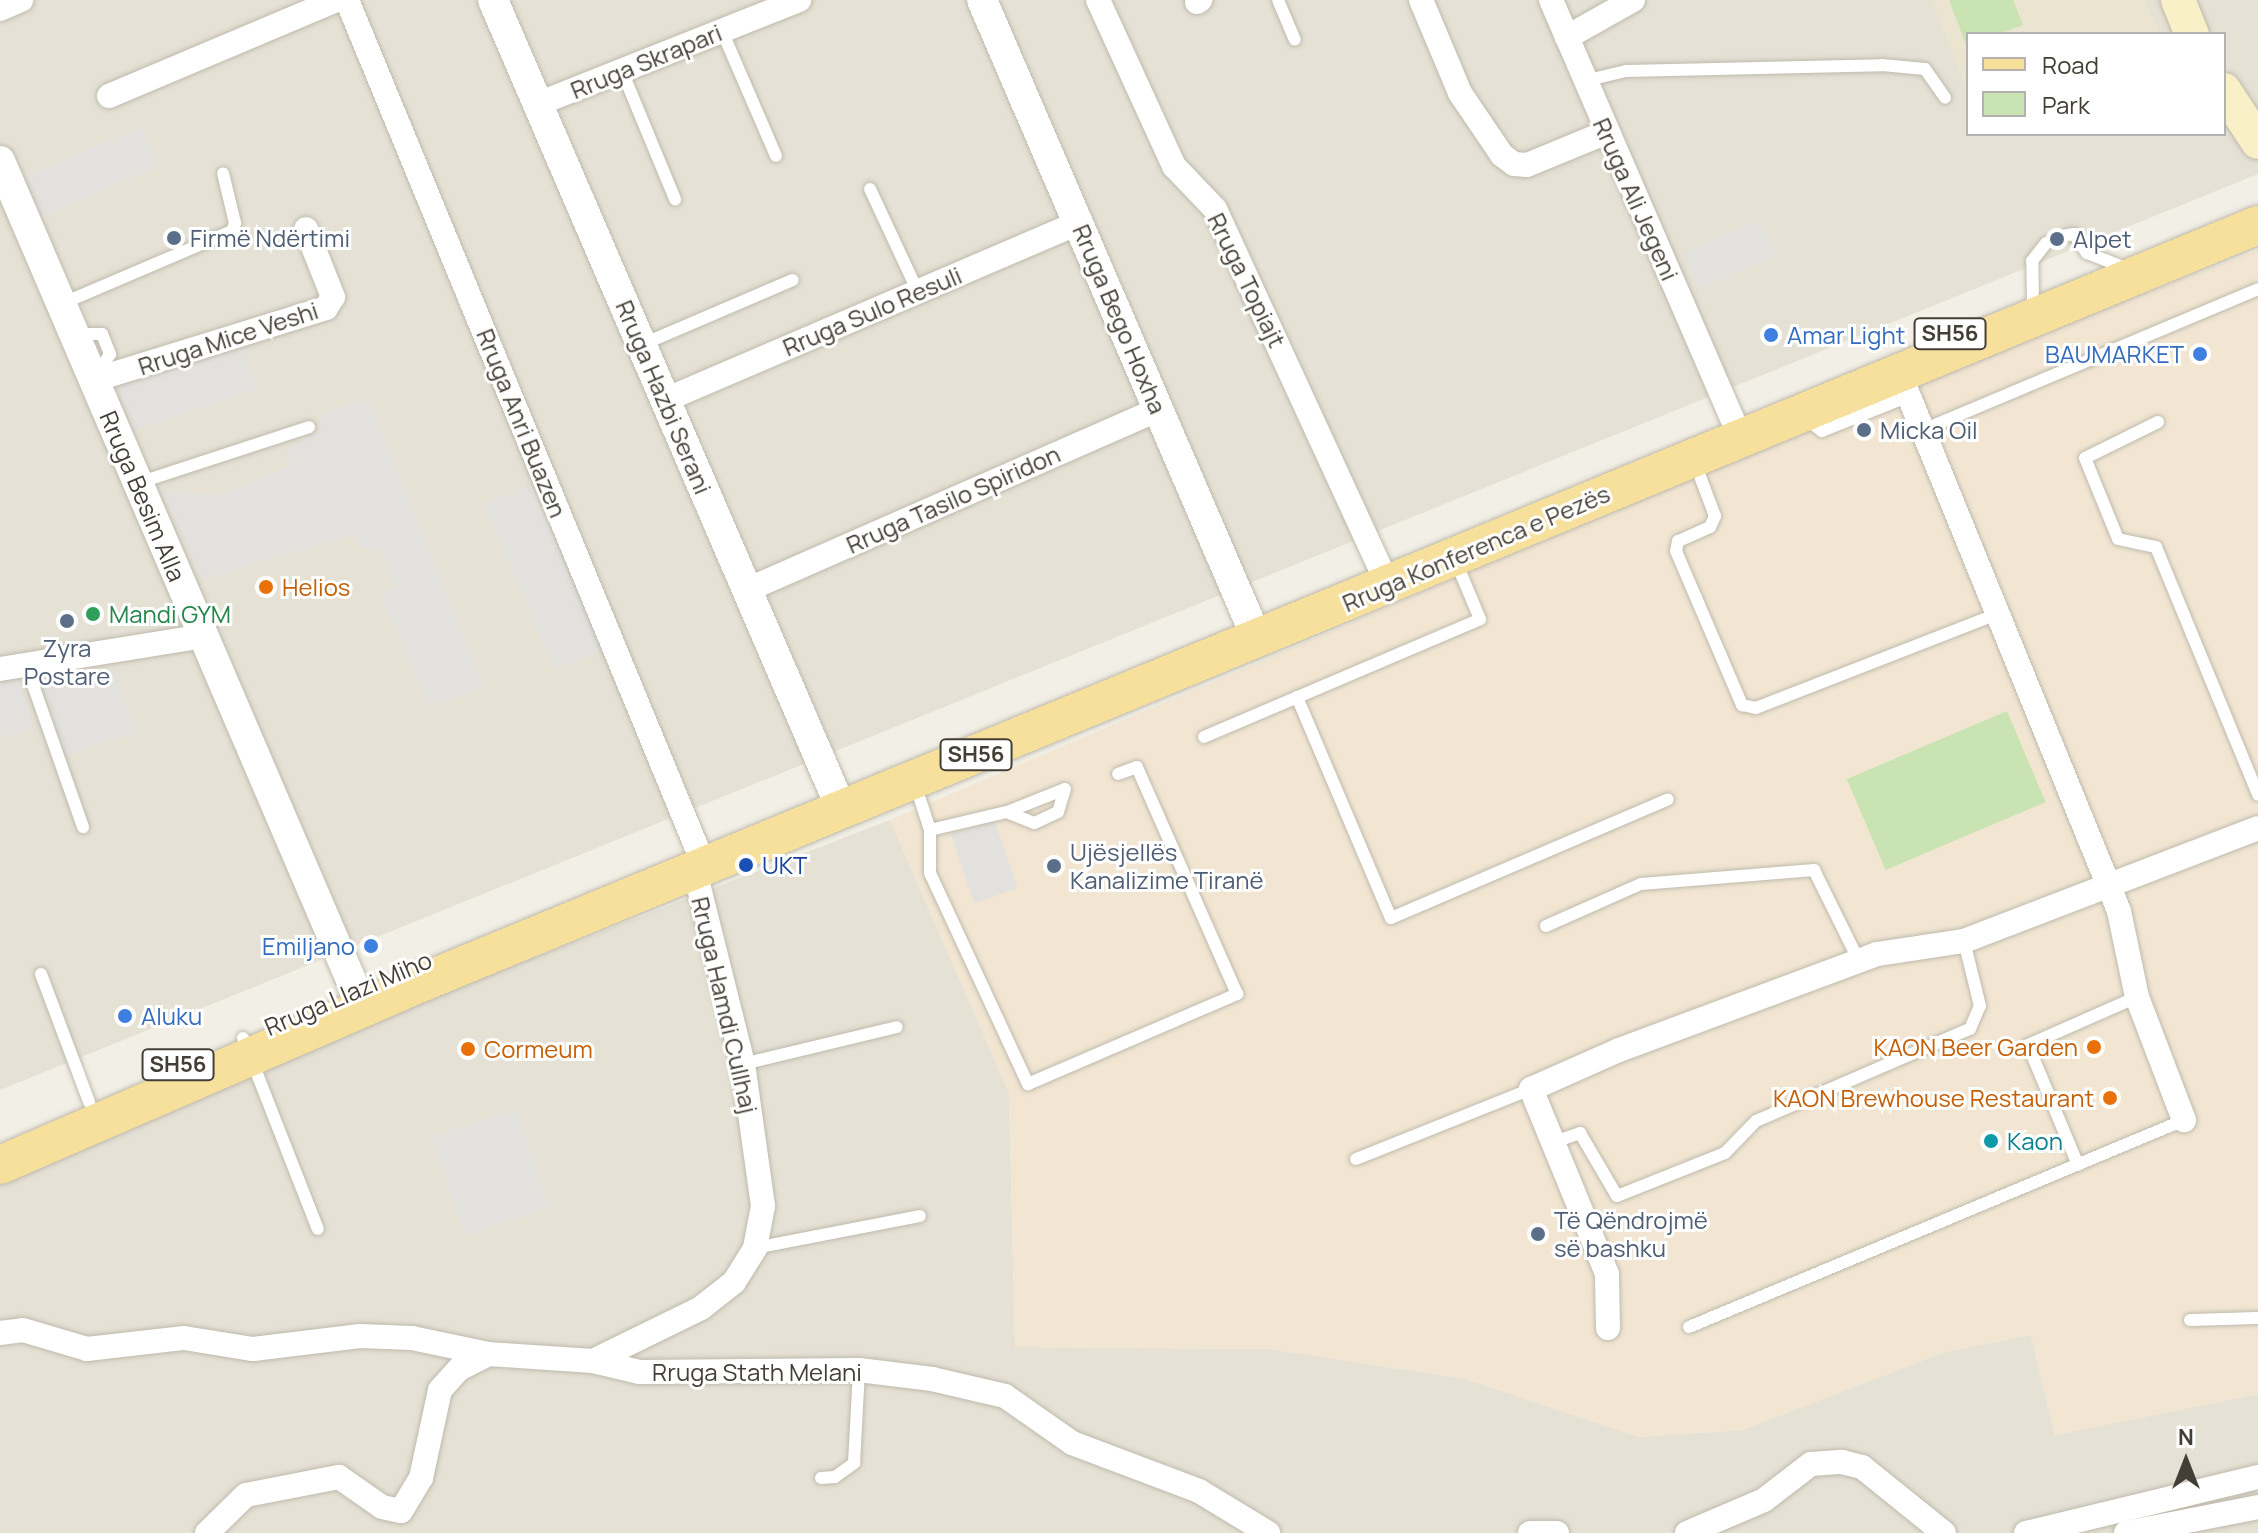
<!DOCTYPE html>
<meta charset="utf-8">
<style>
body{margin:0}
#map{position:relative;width:2258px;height:1533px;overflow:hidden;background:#f2efe6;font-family:Manrope,sans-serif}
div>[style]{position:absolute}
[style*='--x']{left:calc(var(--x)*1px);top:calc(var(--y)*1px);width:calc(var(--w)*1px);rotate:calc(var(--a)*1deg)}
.residential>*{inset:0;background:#e5e1d5}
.commercial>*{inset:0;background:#f2e6d3}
.education>*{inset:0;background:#eae4d1}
.green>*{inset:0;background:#cae3b2;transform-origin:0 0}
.parking>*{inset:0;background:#e3e1de;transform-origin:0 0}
.roads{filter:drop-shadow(0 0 2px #bfbaac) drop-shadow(0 0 2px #bfbaac)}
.service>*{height:12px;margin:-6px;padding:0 6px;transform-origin:6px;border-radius:6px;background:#fff}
.minor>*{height:24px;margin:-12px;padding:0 12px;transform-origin:12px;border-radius:12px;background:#fff}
.tertiary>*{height:30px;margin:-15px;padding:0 15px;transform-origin:15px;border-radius:15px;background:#fff}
.secondary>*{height:34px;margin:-17px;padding:0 17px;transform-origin:17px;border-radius:17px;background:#faf0c8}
.primary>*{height:38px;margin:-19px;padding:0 19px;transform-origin:19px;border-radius:19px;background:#f6e09b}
.dots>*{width:22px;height:22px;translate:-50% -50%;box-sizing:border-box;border:4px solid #fff;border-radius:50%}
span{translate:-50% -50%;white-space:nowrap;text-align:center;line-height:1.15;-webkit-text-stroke:6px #fff;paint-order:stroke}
.shield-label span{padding:2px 6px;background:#fff;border:2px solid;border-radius:6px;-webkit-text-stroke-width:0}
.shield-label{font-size:22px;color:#443f36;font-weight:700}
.street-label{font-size:24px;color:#443f36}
.service-label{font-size:24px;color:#4e5e75}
.left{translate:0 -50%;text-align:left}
.shop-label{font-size:24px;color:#366cbe}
.right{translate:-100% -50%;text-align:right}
.food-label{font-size:24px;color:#c56008}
.leisure-label{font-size:24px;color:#27864d}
.transit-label{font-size:24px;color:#164399}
.culture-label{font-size:24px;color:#0d838f}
.legend{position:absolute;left:1966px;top:32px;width:260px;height:104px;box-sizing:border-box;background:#fff;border:2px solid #b4b2af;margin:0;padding:10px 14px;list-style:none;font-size:24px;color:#443f36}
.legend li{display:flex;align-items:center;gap:16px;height:40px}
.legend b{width:40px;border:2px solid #b4b2af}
.north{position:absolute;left:2146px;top:1421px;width:80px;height:80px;-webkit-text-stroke:6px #fff;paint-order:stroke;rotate:0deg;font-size:22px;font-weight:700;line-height:32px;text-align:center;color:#443f36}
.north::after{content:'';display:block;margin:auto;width:28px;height:36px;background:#443f36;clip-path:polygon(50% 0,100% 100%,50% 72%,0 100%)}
</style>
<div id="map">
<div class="residential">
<i style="clip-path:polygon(evenodd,0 0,2258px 0,2258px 174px,0 1090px,0 0,1968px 34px,2224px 34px,2224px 134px,1968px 134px,1968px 34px)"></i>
<i style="clip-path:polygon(890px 820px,1009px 1093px,1015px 1347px,1270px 1349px,1465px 1379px,1639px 1437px,1742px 1430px,1945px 1352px,2031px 1335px,2055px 1435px,2258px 1394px,2258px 1533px,0 1533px,0 1174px,414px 1004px)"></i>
</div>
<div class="commercial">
<i style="clip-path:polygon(2258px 250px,2258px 1394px,2055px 1435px,2031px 1335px,1945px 1352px,1742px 1430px,1639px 1437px,1465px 1379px,1270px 1349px,1015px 1347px,1009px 1093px,890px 820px,1905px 386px)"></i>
</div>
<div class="education">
<i style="clip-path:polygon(1931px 0,2145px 0,2160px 34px,1968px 34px,1968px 93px)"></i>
</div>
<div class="green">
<i style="clip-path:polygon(1949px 0,2013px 0,2023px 25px,1999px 34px,1968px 34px,1967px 47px)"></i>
<i style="left:2007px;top:711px;width:99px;height:174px;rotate:67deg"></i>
</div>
<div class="parking">
<i style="left:142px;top:127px;width:43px;height:129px;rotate:67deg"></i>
<i style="left:1760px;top:220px;width:39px;height:83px;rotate:67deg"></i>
<i style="left:243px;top:345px;width:47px;height:132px;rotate:72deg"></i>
<i style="clip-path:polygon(369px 398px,484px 686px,430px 707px,381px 596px,396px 587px,379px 550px,360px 547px,356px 534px,202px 579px,161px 492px,219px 495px,290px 466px,287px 449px,318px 432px,322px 414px)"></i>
<i style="left:531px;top:484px;width:180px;height:51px;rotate:67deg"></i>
<i style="clip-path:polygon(114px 668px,135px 732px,60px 758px,35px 683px)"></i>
<i style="clip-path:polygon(19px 678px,33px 727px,0 738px,0 682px)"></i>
<i style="left:994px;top:819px;width:73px;height:46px;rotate:71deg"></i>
<i style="left:517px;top:1109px;width:104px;height:89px;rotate:72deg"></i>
</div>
<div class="roads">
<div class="service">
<i style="--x:1278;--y:0;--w:43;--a:67"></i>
<i style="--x:722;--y:31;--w:136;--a:66.6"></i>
<i style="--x:622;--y:71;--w:139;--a:67.5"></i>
<i style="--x:1584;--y:81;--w:43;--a:-13.4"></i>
<i style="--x:1626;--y:71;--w:256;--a:-1.3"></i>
<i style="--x:1882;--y:65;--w:43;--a:5.3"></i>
<i style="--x:1925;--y:69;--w:35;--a:55"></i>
<i style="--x:870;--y:189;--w:114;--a:65"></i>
<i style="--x:2067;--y:235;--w:7;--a:-8"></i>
<i style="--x:2074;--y:234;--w:23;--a:56"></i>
<i style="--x:2087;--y:253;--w:33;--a:21"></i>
<i style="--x:2033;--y:300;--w:39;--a:-91"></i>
<i style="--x:2032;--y:261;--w:23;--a:-52"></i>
<i style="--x:61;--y:304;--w:186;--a:-23.1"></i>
<i style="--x:232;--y:231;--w:9;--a:-69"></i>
<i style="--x:235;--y:223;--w:51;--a:-103.5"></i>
<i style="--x:77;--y:334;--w:25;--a:0"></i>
<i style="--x:102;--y:334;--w:22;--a:68"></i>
<i style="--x:110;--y:354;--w:27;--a:123"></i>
<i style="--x:641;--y:345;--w:165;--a:-23.2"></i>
<i style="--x:1804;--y:417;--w:23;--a:38"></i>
<i style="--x:1822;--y:431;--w:94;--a:-21.9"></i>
<i style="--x:2158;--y:422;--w:81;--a:153.7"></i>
<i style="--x:2085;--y:458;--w:87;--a:67.8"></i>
<i style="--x:2118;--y:539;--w:39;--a:12"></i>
<i style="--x:2156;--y:547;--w:268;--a:67.6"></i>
<i style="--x:1923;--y:430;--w:363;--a:-22.8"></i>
<i style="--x:1695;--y:463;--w:57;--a:69.3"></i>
<i style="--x:1715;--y:516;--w:12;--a:114"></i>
<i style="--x:1710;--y:527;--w:35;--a:156"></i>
<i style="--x:1678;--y:541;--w:10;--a:101"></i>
<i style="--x:1676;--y:551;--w:168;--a:66.8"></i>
<i style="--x:1742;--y:705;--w:14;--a:12"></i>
<i style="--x:1756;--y:708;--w:259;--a:-21.3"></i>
<i style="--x:138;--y:483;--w:180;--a:-18.1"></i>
<i style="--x:26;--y:665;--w:172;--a:70.6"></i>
<i style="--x:1297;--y:697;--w:240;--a:67"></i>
<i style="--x:1391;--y:918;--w:301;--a:-23.2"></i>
<i style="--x:1204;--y:737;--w:300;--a:-23.1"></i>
<i style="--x:1480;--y:619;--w:62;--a:-112.8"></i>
<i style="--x:915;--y:784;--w:48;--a:71.9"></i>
<i style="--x:930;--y:830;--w:43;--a:90"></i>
<i style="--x:930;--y:873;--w:233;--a:65.1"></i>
<i style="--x:1028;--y:1084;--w:228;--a:-23.3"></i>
<i style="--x:1237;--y:994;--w:248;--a:-113.8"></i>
<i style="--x:1137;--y:767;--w:20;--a:160"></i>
<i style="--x:930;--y:830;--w:79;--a:-13.2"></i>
<i style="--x:1007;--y:812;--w:62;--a:-21.6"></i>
<i style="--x:1065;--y:789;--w:24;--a:107"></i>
<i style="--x:1058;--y:812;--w:26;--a:155"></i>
<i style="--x:1034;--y:823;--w:29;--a:-158"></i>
<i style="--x:1546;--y:926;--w:104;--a:-23.9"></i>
<i style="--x:1641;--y:884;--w:174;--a:-4.6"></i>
<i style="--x:1814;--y:870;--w:102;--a:63.7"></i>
<i style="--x:41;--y:974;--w:137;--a:69.4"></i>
<i style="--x:243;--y:1038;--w:205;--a:68.6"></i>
<i style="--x:743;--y:1064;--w:158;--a:-13.5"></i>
<i style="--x:1554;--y:1142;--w:28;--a:-19"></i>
<i style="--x:1580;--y:1133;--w:73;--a:59.6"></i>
<i style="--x:1617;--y:1196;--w:116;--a:-21.7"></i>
<i style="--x:1725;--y:1153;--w:45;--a:-45.9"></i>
<i style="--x:1756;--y:1121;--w:233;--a:-23.3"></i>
<i style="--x:1970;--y:1029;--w:25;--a:-67"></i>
<i style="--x:1980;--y:1006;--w:67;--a:-103.8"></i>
<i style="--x:1356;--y:1159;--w:188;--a:-21.8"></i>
<i style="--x:2078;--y:1165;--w:130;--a:-112.6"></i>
<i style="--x:2028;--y:1045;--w:119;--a:-23.8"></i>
<i style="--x:755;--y:1248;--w:168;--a:-11"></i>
<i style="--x:2190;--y:1320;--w:68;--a:-1.7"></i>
<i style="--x:1689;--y:1327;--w:537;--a:-22.69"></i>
<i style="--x:821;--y:1478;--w:14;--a:-4"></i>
<i style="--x:835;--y:1477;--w:24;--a:-36"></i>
<i style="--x:854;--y:1463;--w:93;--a:-86.9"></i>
</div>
<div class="minor">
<i style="--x:347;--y:0;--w:915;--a:67.58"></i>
<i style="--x:1098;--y:0;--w:183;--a:65.4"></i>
<i style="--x:1174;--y:166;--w:59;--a:46.4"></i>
<i style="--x:1215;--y:209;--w:397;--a:65.3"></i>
<i style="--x:1421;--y:0;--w:101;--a:67.2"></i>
<i style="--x:1460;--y:93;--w:75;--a:55.9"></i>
<i style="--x:1502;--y:155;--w:15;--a:37"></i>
<i style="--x:1514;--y:164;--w:13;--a:4"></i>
<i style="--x:1527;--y:165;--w:87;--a:-22.4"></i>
<i style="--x:1551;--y:0;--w:40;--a:66.6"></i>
<i style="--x:1633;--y:0;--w:76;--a:150.7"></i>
<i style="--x:1567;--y:37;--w:423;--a:66.6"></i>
<i style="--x:1197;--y:2;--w:4;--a:-34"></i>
<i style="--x:0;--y:9;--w:23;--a:-23"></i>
<i style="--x:109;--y:96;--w:246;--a:-22.9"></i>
<i style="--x:538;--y:104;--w:281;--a:-21.7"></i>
<i style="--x:1899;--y:372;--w:582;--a:67.8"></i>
<i style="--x:2119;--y:911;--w:88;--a:78.2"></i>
<i style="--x:2137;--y:997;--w:132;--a:69.1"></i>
<i style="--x:94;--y:380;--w:243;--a:-17.2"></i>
<i style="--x:326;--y:308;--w:13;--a:-58"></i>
<i style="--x:333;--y:297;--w:73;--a:-111.7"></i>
<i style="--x:665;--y:400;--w:449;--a:-23.2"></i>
<i style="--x:747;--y:590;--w:450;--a:-23.7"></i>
<i style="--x:0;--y:669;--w:206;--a:-9.2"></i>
<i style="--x:1608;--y:1328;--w:54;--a:-91.1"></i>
<i style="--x:1607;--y:1274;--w:200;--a:-112.3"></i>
<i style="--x:1531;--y:1089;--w:96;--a:-23.9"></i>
<i style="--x:1619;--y:1050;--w:275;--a:-20.4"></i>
<i style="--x:1877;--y:954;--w:88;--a:-8.5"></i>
<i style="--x:1964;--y:941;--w:315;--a:-21"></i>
<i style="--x:0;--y:1333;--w:23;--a:-7"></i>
<i style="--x:23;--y:1330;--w:67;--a:16.5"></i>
<i style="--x:87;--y:1349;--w:98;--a:-6.5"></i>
<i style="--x:184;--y:1338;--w:70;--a:9.1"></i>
<i style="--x:253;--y:1349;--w:108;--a:-6.9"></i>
<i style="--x:360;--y:1336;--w:52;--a:2.2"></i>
<i style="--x:412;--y:1338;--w:78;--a:11.9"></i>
<i style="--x:488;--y:1354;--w:105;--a:3.8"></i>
<i style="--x:593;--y:1361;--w:48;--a:13.2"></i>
<i style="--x:640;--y:1372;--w:219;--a:-0.5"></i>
<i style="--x:859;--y:1370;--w:74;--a:7"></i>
<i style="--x:932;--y:1379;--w:75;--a:13.1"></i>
<i style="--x:1005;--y:1396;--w:82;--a:35"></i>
<i style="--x:1072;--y:1443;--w:136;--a:20.7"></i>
<i style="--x:1199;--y:1491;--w:81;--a:31.3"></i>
<i style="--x:593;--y:1361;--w:120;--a:-26.1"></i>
<i style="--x:701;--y:1308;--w:42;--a:-38.2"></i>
<i style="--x:734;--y:1282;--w:40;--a:-58"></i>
<i style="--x:755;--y:1248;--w:43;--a:-79.2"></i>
<i style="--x:763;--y:1206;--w:143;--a:-98"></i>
<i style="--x:743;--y:1064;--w:199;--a:-104"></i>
<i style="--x:207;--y:1533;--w:54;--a:-44.3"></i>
<i style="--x:246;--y:1495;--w:95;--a:-11"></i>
<i style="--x:339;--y:1477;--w:52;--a:34.9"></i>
<i style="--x:382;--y:1507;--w:19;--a:12"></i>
<i style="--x:401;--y:1511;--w:39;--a:-59"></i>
<i style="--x:421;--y:1478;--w:90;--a:-77.8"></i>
<i style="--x:440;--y:1390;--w:28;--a:-48"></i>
<i style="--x:459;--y:1369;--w:33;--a:-27"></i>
<i style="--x:1530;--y:1533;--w:27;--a:0"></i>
<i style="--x:1687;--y:1533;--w:84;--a:-23.2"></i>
<i style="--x:1764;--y:1500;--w:59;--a:-37.5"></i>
<i style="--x:1811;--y:1464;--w:31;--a:-4"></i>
<i style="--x:1842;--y:1462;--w:21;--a:14"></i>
<i style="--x:1862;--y:1467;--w:105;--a:38.8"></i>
<i style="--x:2026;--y:1533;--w:239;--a:-13.6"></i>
<i style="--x:2126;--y:1533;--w:135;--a:-11.1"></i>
</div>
<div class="tertiary">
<i style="--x:493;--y:0;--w:865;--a:66.7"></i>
<i style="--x:982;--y:0;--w:696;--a:66.71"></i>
<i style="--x:0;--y:161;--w:922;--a:66.8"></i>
</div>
<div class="secondary">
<i style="--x:2178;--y:0;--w:37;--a:68"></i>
<i style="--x:2224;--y:90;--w:62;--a:56.8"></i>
</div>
<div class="primary">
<i style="--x:0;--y:1165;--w:435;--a:-23.4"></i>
<i style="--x:399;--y:992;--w:2011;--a:-22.42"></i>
</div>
</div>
<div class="dots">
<i style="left:174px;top:238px;background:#5c6f8a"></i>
<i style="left:2057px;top:239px;background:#5c6f8a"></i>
<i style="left:1771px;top:335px;background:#3f7fe0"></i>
<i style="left:2200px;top:354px;background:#3f7fe0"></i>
<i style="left:1864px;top:430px;background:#5c6f8a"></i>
<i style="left:266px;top:587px;background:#e8710a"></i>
<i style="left:93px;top:614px;background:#2e9e5b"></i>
<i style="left:67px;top:621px;background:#5c6f8a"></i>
<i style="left:746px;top:865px;background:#1a4fb4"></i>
<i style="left:1054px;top:866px;background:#5c6f8a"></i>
<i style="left:371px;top:946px;background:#3f7fe0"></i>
<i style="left:125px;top:1016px;background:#3f7fe0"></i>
<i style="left:2094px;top:1047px;background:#e8710a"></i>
<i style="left:468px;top:1049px;background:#e8710a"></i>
<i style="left:2110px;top:1098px;background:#e8710a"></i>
<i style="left:1991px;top:1141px;background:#0f9aa8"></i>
<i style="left:1538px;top:1234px;background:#5c6f8a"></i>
</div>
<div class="shield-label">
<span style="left:1950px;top:334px">SH56</span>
<span style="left:976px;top:755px">SH56</span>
<span style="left:178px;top:1065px">SH56</span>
</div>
<div class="street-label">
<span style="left:646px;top:61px;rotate:-22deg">Rruga Skrapari</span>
<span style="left:1636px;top:199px;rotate:66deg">Rruga Ali Jegeni</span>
<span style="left:1247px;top:280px;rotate:64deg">Rruga Topiajt</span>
<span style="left:872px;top:311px;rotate:-23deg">Rruga Sulo Resuli</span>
<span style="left:1120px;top:319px;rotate:67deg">Rruga Bego Hoxha</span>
<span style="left:228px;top:338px;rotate:-18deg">Rruga Mice Veshi</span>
<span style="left:664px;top:397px;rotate:67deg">Rruga Hazbi Serani</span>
<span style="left:522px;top:423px;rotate:68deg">Rruga Anri Buazen</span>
<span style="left:143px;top:496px;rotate:67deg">Rruga Besim Alla</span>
<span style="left:953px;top:499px;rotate:-24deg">Rruga Tasilo Spiridon</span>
<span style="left:1476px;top:548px;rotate:-23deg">Rruga Konferenca e Pezës</span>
<span style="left:348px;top:993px;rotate:-23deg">Rruga Llazi Miho</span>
<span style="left:725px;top:1005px;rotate:77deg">Rruga Hamdi Cullhaj</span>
<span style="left:757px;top:1372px">Rruga Stath Melani</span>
</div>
<div class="service-label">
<span class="left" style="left:190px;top:238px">Firmë Ndërtimi</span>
<span class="left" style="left:2073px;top:239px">Alpet</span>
<span class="left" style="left:1880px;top:430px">Micka Oil</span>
<span style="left:67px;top:662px">Zyra<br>Postare</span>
<span class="left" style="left:1070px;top:866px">Ujësjellës<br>Kanalizime Tiranë</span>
<span class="left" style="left:1554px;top:1234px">Të Qëndrojmë<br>së bashku</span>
</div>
<div class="shop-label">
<span class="left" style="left:1787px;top:335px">Amar Light</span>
<span class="right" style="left:2184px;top:354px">BAUMARKET</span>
<span class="right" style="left:355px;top:946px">Emiljano</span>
<span class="left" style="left:141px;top:1016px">Aluku</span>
</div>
<div class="food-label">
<span class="left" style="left:282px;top:587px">Helios</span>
<span class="right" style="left:2078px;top:1047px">KAON Beer Garden</span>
<span class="left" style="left:484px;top:1049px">Cormeum</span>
<span class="right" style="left:2094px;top:1098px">KAON Brewhouse Restaurant</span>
</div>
<div class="leisure-label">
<span class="left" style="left:109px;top:614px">Mandi GYM</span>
</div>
<div class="transit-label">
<span class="left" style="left:762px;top:865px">UKT</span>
</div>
<div class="culture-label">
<span class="left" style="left:2007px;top:1141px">Kaon</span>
</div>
<ul class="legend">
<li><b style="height:10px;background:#f6e09b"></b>Road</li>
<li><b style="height:22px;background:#cae3b2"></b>Park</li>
</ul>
<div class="north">N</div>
</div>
